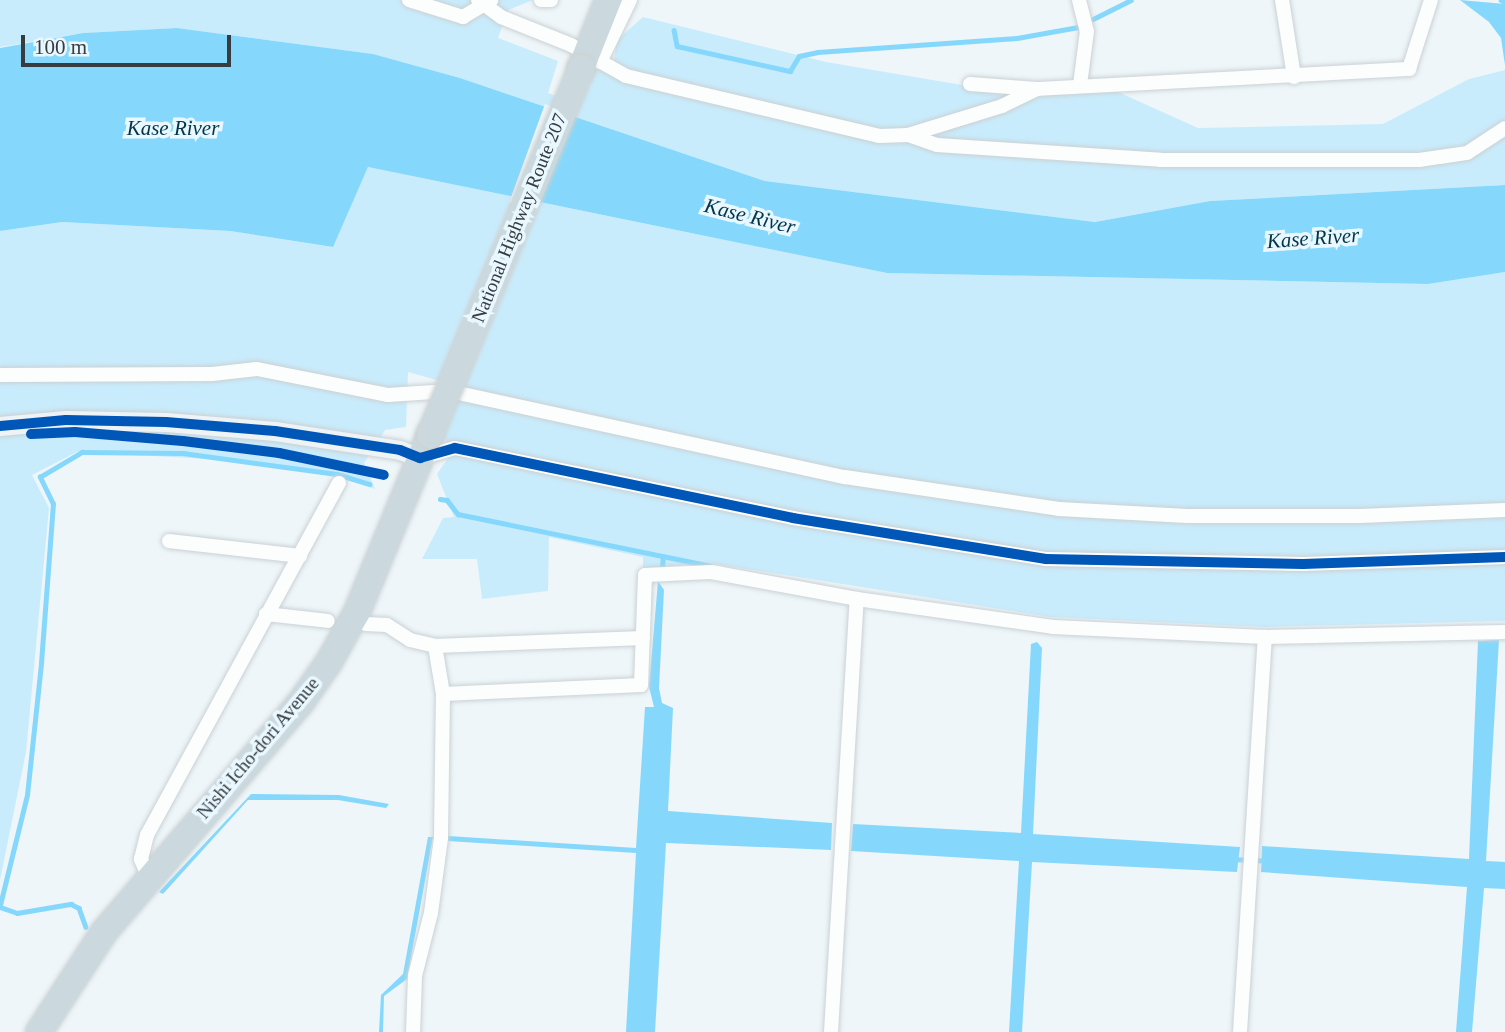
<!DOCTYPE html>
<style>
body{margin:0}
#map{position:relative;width:1505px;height:1032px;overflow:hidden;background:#eef6f9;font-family:Georgia,serif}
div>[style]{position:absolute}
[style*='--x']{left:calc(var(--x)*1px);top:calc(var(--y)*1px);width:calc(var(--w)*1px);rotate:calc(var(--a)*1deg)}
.green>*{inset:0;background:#c9ecfc}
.water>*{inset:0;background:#85d8fc}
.pier>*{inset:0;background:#eef6f9;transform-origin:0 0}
.stream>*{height:4.5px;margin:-2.25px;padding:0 2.25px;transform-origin:2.25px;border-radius:2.25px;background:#85d8fc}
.roads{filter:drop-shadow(0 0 2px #cbd1d4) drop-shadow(0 0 2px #cbd1d4)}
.street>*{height:14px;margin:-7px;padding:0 7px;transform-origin:7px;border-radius:7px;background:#fcfefe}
.secondary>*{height:19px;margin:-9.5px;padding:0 9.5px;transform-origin:9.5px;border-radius:9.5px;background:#eef3f5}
.highway>*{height:26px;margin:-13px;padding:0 13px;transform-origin:13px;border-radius:13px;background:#cbd9df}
.bridges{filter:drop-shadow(0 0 2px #cdd1d2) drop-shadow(0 0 2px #cdd1d2)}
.highway-bridge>*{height:26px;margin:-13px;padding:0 13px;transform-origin:13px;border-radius:13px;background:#cbd9df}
.cycleway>*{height:10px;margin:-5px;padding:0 5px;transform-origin:5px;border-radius:5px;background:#0057b8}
span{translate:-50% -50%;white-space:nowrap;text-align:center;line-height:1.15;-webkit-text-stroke:7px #e9f7fe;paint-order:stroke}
.street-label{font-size:19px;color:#363c3f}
.water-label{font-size:21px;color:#00354a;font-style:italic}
.scale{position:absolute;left:21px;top:35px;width:210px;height:32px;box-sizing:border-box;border:4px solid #363c3f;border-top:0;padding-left:9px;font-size:21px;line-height:24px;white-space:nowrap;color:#363c3f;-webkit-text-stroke:5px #e9f7fe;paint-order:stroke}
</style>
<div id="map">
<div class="green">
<i style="clip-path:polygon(0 0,533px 0,508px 10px,498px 38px,558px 61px,548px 93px,577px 104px,593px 69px,613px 69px,617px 40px,643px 17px,826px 62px,974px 87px,1118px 92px,1198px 128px,1383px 124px,1469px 79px,1505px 70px,1505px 185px,1210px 201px,1095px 222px,765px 181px,460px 78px,373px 54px,177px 28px,83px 33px,0 47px)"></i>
<i style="clip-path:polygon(368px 167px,887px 273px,1428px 284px,1505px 272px,1505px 621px,1263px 627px,1051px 617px,709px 563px,643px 568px,643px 557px,549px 537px,548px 591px,482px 599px,477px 559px,422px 559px,443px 518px,454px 517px,437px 474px,453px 451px,443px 436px,462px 387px,408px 372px,406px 427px,385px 430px,364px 463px,375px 489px,339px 477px,228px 460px,77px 452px,32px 475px,49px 508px,26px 752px,0 880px,0 231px,62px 222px,230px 231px,332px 247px)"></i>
</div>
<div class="water">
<i style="clip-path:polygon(1460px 0,1505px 4px,1505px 65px,1501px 38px,1489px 22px)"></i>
<i style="clip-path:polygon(177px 28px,373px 54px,460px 78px,765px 181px,1095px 222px,1210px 201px,1505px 185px,1505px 272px,1428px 284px,887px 273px,368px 167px,333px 247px,230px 231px,62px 222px,0 231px,0 48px,83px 33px)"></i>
<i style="clip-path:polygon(658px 581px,664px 590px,659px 688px,662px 703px,673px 708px,668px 811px,832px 823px,831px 850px,666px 843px,655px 1032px,626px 1032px,636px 853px,448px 841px,448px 836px,636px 848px,645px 707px,654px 707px,649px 687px)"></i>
<i style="clip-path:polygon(1499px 640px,1486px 861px,1505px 862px,1505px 889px,1484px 888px,1472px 1032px,1456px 1032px,1467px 887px,1261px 872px,1262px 846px,1469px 859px,1478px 641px)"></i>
<i style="clip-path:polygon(1037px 642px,1042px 648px,1033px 834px,1240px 847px,1237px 872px,1032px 862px,1022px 1032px,1009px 1032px,1019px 861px,851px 851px,853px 824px,1021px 833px,1031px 644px)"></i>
<i style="clip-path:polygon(251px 794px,339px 795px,389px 804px,386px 808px,338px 800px,248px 800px,163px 894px,159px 892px)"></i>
<i style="clip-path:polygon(428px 837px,433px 837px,407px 979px,384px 996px,383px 1032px,379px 1032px,381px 995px,403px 974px)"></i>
</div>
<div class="pier">
<i style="left:545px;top:104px;width:29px;height:105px;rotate:20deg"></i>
</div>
<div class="stream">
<i style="--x:1501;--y:0;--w:4;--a:27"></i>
<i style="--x:1093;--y:19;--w:42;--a:-26.6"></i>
<i style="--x:674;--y:30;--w:16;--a:79"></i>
<i style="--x:677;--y:46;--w:116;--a:12.5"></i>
<i style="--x:790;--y:71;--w:17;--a:-59"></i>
<i style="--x:799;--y:56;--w:19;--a:-12"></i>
<i style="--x:818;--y:52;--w:199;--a:-4"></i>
<i style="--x:1017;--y:38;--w:62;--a:-10.2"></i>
<i style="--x:440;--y:499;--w:7;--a:8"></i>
<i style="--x:447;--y:500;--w:18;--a:52"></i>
<i style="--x:458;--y:514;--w:258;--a:11.6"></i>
<i style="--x:662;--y:566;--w:9;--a:-84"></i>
<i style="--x:1233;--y:859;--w:34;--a:3"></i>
<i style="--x:0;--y:905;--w:113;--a:-76.2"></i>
<i style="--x:27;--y:795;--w:133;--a:-83.9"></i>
<i style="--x:41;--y:663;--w:159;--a:-85.7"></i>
<i style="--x:53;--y:504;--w:30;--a:-116"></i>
<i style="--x:40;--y:477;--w:49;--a:-30.8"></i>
<i style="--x:82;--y:452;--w:101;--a:0.6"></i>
<i style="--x:183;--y:453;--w:155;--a:7.8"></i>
<i style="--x:337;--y:474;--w:34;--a:17"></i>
<i style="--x:0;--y:907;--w:18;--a:19"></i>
<i style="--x:17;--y:913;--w:55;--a:-9.5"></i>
<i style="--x:71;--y:904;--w:9;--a:27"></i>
<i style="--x:79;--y:908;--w:20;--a:70"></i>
</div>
<div class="roads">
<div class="street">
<i style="--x:409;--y:0;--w:57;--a:17.5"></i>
<i style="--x:463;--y:17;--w:33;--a:-31"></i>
<i style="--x:478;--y:0;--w:29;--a:36"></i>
<i style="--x:501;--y:17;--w:75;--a:21.8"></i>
<i style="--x:571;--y:45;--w:63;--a:29.4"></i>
<i style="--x:626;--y:76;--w:260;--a:13.3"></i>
<i style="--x:879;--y:136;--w:29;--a:-2"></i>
<i style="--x:908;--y:135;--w:98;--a:-17.1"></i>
<i style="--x:1002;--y:106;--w:39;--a:-26"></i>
<i style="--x:541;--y:0;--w:10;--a:0"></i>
<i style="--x:1079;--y:0;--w:32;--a:76"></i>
<i style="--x:1087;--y:31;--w:54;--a:97.4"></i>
<i style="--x:1282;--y:0;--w:78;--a:81.1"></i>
<i style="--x:600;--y:62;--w:69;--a:-64.2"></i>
<i style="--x:970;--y:84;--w:67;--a:4.3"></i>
<i style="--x:1037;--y:89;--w:373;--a:-3.1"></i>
<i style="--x:1409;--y:69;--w:72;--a:-72.3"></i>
<i style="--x:908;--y:135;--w:31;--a:19"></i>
<i style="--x:937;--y:145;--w:224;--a:3.8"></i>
<i style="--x:1160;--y:160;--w:259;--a:0"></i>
<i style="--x:1419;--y:160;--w:49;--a:-8.3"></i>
<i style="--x:1467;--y:153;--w:45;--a:-33.3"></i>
<i style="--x:0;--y:375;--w:212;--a:-0.3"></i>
<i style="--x:212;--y:374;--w:45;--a:-6.3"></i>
<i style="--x:257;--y:369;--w:134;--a:11.2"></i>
<i style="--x:388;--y:395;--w:61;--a:-3.8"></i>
<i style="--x:449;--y:391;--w:405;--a:12.3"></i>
<i style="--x:845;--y:477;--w:216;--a:8.5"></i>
<i style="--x:1059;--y:509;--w:128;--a:3.1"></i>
<i style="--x:1187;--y:516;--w:173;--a:0"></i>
<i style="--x:1360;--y:516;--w:145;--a:-2.4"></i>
<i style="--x:420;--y:458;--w:36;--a:-16"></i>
<i style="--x:455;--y:448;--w:345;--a:11.7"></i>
<i style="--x:793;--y:518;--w:256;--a:9.2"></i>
<i style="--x:1046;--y:559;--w:257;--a:1.1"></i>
<i style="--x:1303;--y:564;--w:202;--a:-2"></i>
<i style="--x:169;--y:541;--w:132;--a:6.5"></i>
<i style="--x:266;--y:614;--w:62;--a:6.4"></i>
<i style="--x:366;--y:624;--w:21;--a:3"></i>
<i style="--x:387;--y:625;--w:27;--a:33"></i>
<i style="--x:410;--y:640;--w:26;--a:13"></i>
<i style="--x:435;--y:646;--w:49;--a:80.5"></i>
<i style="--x:443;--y:694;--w:144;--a:90.8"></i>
<i style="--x:441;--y:838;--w:76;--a:97.6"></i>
<i style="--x:431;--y:913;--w:65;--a:104.3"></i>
<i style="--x:415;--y:976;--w:56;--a:92"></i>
<i style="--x:435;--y:646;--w:208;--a:-2.2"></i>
<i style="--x:443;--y:694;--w:198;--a:-2.6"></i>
<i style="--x:641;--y:685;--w:110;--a:-87.9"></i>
<i style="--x:645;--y:575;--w:66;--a:-2.6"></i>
<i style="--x:711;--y:572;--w:148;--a:10.5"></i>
<i style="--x:857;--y:599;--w:198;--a:8.1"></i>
<i style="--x:1053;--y:627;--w:212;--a:2.7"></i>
<i style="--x:1265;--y:637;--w:240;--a:-1.2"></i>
<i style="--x:149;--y:878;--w:21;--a:-113"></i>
<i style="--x:141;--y:859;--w:25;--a:-76"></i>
<i style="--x:147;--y:835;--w:401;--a:-61.4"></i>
<i style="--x:831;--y:1032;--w:434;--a:-86.6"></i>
<i style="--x:1240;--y:1032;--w:396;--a:-86.4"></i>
</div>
<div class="secondary">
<i style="--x:0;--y:426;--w:66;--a:-5.2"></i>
<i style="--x:66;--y:420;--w:100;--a:1.1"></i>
<i style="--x:166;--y:422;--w:109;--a:4.7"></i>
<i style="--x:275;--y:431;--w:126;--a:8.6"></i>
<i style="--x:400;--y:450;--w:22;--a:22"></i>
</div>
<div class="highway">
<i style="--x:581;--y:68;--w:73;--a:-68.3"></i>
<i style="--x:39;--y:1032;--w:119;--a:-57"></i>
<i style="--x:104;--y:932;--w:303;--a:-49.4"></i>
<i style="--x:301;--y:702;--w:49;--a:-55"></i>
<i style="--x:329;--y:662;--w:57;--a:-60.8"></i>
<i style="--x:357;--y:612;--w:191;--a:-67.6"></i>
</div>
</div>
<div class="bridges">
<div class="highway-bridge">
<i style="--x:430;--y:435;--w:397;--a:-67.6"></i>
</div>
</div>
<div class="cycleway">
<i style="--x:0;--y:426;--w:66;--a:-5.2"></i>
<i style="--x:66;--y:420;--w:100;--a:1.1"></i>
<i style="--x:166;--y:422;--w:109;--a:4.7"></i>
<i style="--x:275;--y:431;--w:126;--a:8.6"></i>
<i style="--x:400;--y:450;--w:22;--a:22"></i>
<i style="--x:420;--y:458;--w:36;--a:-16"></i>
<i style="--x:455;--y:448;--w:345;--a:11.7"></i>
<i style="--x:793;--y:518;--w:256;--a:9.2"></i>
<i style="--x:1046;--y:559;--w:257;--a:1.1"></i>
<i style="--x:1303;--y:564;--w:202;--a:-2"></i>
<i style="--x:31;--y:434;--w:44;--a:-2.6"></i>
<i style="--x:75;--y:432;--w:108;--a:4.8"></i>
<i style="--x:183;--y:441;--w:97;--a:7.1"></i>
<i style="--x:279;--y:453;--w:107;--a:11.8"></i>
</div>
<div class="street-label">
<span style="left:519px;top:218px;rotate:-68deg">National Highway Route 207</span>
<span style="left:258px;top:748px;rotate:-50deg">Nishi Icho-dori Avenue</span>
</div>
<div class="water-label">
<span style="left:173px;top:128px">Kase River</span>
<span style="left:750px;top:216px;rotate:14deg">Kase River</span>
<span style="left:1313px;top:238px;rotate:-4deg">Kase River</span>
</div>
<div class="scale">100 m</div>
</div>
